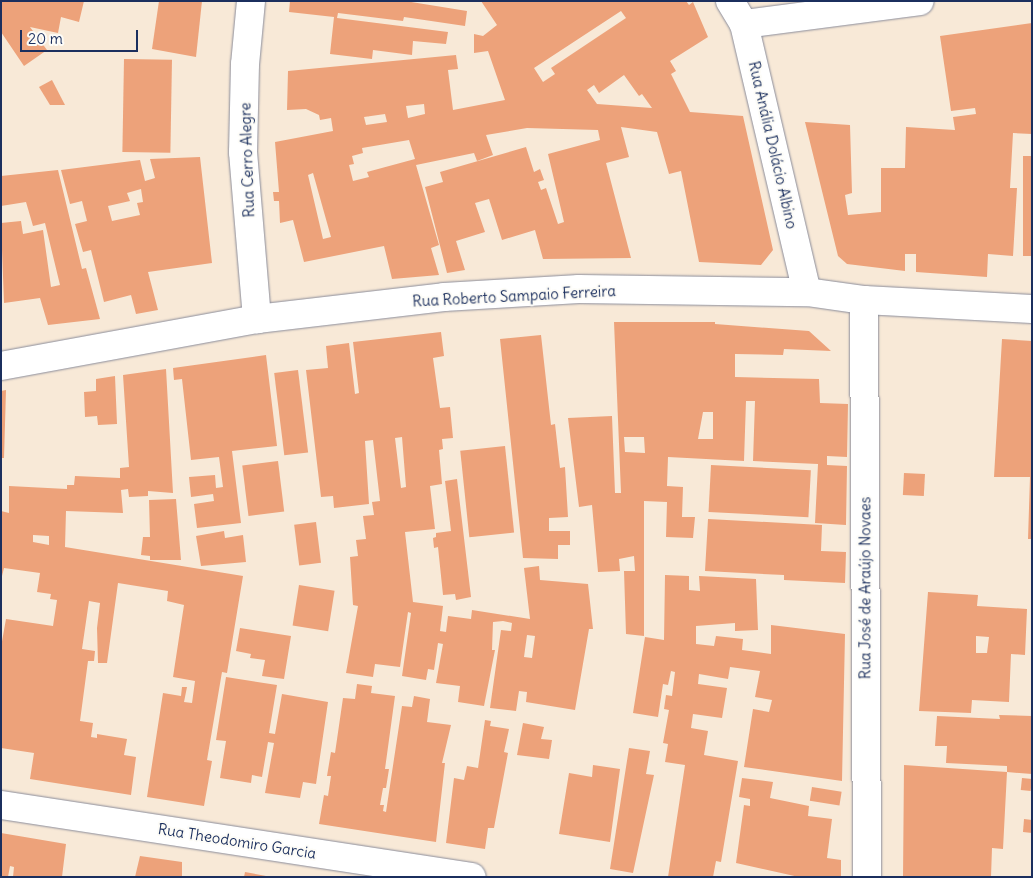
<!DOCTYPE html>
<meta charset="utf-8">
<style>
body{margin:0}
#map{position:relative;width:1033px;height:878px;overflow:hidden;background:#f8e9d7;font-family:Delius,sans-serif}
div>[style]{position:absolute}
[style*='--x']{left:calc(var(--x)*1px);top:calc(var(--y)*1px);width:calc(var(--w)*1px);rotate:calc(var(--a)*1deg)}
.building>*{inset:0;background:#eda27a;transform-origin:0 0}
.roads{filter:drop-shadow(0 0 1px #8a8c9a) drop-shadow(0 0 1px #8a8c9a)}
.minor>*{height:28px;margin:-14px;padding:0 14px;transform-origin:14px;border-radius:14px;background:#fff}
span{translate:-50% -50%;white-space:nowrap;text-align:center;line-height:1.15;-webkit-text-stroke:4px #fdfcf7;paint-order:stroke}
.street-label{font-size:15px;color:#1b2f5e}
.frame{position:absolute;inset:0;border:2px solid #1b2f5e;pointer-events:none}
.scale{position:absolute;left:20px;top:30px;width:118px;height:22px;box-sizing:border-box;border:2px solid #1b2f5e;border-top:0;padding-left:6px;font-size:15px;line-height:18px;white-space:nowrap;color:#1b2f5e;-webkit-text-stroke:4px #fdfcf7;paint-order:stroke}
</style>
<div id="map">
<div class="building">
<i style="clip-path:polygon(1px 1px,84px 1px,79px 22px,61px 17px,58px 33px,30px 27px,47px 50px,24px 66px,1px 32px)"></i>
<i style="clip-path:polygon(159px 1px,202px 1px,196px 57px,152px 49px)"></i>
<i style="clip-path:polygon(290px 1px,405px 1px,467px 11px,465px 26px,404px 17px,403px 21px,338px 13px,337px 18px,448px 32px,446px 44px,413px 41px,412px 55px,373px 50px,372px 59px,330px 54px,334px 17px,289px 12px)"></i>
<i style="clip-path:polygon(evenodd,481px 1px,686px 1px,689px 5px,693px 2px,708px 37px,670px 61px,676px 71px,671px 74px,690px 112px,743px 116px,773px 250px,761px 265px,699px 262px,681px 171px,669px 174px,657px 132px,621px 127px,629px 157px,606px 163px,631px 258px,543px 259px,535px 230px,502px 240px,489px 199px,475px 203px,485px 232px,456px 241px,465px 270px,447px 273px,425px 187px,443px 182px,440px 172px,526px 147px,534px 172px,540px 169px,544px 180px,538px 182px,541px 190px,546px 188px,558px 224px,564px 222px,548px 154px,600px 140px,598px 130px,527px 128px,486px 135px,493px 155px,477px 161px,474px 153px,416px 165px,439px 245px,431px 248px,439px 275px,392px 279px,384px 246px,304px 262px,293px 220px,280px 223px,279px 201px,274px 201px,273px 192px,279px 192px,275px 142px,333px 131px,331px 118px,320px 120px,319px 115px,306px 109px,287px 110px,288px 71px,456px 55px,458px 69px,448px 70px,453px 110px,505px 100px,488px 51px,474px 53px,474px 34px,483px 36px,497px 25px,481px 1px,621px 11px,626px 18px,551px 68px,555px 74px,543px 82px,534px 68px,621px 11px,481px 1px,624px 75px,639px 96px,642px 94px,652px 108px,597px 104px,587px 90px,594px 85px,599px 93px,624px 75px,481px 1px,424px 104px,425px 114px,408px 118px,406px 106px,424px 104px,481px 1px,385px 114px,387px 122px,366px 125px,364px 117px,385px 114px,481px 1px,409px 140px,415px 159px,367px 172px,369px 177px,353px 181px,349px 165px,354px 164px,352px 156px,363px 153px,362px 148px,409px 140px,481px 1px,313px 173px,331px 237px,323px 239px,308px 175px,313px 173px)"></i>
<i style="clip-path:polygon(1032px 23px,1032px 134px,1013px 133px,1010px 188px,1017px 188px,1013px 256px,988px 254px,987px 277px,916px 272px,916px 254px,905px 254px,905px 271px,847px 264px,838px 256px,805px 122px,850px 125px,852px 193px,845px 195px,848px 215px,881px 212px,881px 168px,905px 168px,906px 127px,955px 130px,953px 117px,976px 114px,975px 108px,951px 111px,940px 36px)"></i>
<i style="left:124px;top:59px;width:48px;height:93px;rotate:1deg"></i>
<i style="clip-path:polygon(52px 80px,65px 105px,50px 105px,39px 87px)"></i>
<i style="left:1023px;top:156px;width:9px;height:100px"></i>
<i style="clip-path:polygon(evenodd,200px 157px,212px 263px,148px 272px,158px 310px,136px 314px,131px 295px,104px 302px,91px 250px,83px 252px,75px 224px,87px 221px,82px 201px,70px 204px,61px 170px,140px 160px,145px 181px,155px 178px,150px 159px,200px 157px,141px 189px,143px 202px,137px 203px,140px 215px,112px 221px,108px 206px,130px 201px,127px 193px,141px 189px)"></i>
<i style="clip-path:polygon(58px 170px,82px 269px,86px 268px,100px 319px,48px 325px,40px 298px,4px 303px,1px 223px,21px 221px,23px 234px,43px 230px,51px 287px,60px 285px,45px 223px,33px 226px,26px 202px,1px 206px,1px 176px)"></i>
<i style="clip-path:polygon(evenodd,614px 322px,715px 322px,715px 324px,809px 331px,831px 351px,784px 349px,783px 355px,735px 354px,735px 377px,819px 379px,820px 403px,848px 404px,847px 457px,827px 456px,827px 465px,847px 466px,846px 525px,815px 523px,818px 464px,753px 461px,755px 401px,746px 401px,744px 461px,668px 457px,667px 486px,683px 487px,682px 517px,695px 517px,693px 538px,666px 537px,667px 502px,644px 501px,644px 636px,626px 634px,624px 571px,635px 571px,634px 556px,619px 559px,620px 571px,598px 572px,592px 505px,579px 507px,568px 418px,612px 416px,615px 493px,621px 493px,614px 322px,703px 412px,713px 412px,713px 439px,698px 439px,703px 412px,614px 322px,624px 437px,644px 437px,645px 453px,625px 452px,624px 437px)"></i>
<i style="clip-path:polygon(evenodd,441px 332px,444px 356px,433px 358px,440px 408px,450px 407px,453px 438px,442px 439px,443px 449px,439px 450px,442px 484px,430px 486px,435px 529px,405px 532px,413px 602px,443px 606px,440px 631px,446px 632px,448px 616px,471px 619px,472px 610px,530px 619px,524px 568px,539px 566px,540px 580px,588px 584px,593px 629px,589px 629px,575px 710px,526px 702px,527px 692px,519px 691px,516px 711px,490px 708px,501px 630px,511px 631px,512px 623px,503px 621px,493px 622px,492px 650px,495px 650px,484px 706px,458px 702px,460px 686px,436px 683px,443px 644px,438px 643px,434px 670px,428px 669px,426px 680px,402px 676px,411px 613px,408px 612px,400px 667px,375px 664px,373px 677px,346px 673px,358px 606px,353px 605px,350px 557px,358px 556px,356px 540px,366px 539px,363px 516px,374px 515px,372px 502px,380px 501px,373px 440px,365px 441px,369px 504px,334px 508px,333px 496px,321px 497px,306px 370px,328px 368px,326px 346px,349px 343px,355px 394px,359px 393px,353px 342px,441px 332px,402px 437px,406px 487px,401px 488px,395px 438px,402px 437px,441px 332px,527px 635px,535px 636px,532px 658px,524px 657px,527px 635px)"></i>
<i style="clip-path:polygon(541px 335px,551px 425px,555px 424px,560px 468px,565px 467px,568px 517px,549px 518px,549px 531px,570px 531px,570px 545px,558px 545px,558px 559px,523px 558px,500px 339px)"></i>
<i style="clip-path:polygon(1002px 339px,1032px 341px,1032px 539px,1028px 539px,1030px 477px,994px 477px)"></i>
<i style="clip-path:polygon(266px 355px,277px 446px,232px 451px,241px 523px,197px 528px,194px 504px,214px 501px,213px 494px,191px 497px,189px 477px,215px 475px,216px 488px,223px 487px,219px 457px,191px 460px,182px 379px,174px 380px,173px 368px)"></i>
<i style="clip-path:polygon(evenodd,166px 369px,173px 493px,148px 491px,148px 496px,129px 497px,128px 489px,121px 490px,123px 513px,66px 511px,65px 547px,243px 576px,227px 673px,222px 672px,207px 760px,212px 761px,204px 806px,147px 797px,163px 693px,181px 696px,182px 687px,187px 687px,184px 702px,192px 703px,195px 681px,173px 677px,184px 605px,167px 601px,168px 591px,118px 583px,107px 663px,98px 663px,97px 628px,100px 603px,89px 601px,82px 649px,95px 651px,94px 661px,88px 661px,80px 721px,93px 723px,91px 737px,97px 738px,97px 734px,127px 739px,124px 755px,136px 757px,131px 795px,30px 779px,34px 753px,1px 748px,1px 647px,6px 619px,53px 626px,57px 600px,50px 599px,51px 594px,37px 592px,40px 573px,4px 568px,1px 580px,1px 511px,9px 513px,9px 486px,67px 489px,67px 485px,74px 485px,75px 476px,120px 478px,120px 468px,129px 467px,123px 375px,166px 369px,33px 535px,49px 536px,49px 545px,33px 542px,33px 535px)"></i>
<i style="left:298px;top:370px;width:83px;height:24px;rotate:83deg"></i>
<i style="clip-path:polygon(115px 376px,117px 424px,98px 425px,97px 416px,85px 417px,84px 392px,96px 391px,96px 379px)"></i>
<i style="clip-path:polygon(6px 390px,4px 458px,1px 458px,1px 391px)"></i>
<i style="left:505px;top:446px;width:87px;height:45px;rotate:84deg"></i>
<i style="left:278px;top:461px;width:51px;height:36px;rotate:83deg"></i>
<i style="left:711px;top:465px;width:100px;height:47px;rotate:3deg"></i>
<i style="left:904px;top:473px;width:21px;height:22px;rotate:3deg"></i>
<i style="clip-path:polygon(457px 479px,471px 597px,456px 600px,455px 594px,443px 595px,438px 547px,434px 548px,433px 538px,436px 537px,436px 533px,451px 531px,445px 481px)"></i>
<i style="clip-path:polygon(176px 499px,181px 560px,150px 560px,150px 556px,141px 555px,143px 537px,150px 537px,149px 500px)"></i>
<i style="clip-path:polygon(708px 519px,822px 525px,821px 551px,846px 552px,845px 583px,784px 580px,784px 575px,705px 571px)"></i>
<i style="left:316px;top:522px;width:41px;height:22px;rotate:83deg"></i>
<i style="clip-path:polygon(224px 531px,225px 538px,243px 535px,246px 562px,201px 566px,196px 536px)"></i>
<i style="clip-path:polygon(665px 575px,689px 576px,689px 590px,700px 591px,699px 576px,756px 579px,758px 630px,735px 631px,735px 623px,696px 626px,696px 644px,714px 646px,716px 636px,743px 639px,742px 650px,771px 654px,771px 625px,845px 634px,842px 781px,744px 767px,753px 709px,769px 712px,772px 700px,755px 697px,760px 671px,730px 667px,728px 679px,699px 674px,698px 684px,727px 688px,722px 718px,693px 714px,691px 728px,708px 731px,704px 755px,738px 761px,721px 862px,716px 861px,713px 877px,668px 877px,685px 765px,665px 762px,668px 744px,663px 743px,669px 710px,664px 709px,666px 695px,672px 696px,675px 672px,671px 671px,668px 685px,663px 684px,658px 717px,633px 713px,645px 637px,664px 640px)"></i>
<i style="left:299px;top:585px;width:36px;height:41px;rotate:9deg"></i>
<i style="clip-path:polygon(evenodd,928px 592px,978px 595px,977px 606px,1027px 609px,1025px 655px,1011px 654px,1009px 702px,972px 700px,971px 713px,919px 711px,928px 592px,976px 636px,989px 637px,987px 653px,976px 653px,976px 636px)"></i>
<i style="clip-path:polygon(240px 628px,291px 636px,284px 679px,262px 676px,265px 660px,250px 658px,251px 654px,236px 651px)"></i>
<i style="clip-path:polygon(226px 677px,277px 685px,269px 733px,275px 734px,282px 694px,328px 702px,316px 784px,303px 782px,300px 798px,265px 793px,274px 743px,268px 742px,262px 777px,252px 775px,251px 783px,220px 778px,226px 741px,216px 740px)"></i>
<i style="clip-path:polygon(357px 684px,372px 686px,371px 693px,395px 696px,385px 769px,389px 769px,386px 788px,383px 788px,380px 805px,384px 805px,383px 811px,386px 812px,402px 706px,412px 707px,414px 696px,430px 699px,427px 722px,451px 725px,442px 763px,445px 763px,436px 842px,319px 824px,324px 795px,328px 796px,331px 776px,327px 776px,331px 752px,335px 753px,343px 698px,355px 699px)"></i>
<i style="clip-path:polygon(999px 715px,1032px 716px,1032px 774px,1007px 772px,1007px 766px,946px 763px,947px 746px,935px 746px,937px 716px,1000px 719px)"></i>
<i style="clip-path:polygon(485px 720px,491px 721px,490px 726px,509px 729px,504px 752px,508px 753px,494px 828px,488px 828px,485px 849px,446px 843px,454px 778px,464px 780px,467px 766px,478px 768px)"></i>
<i style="clip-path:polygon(523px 723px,544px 727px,541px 739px,552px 740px,549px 759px,517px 755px)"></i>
<i style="clip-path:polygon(629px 748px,650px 751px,646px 774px,654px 775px,633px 873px,610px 869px)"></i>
<i style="clip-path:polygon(593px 765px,620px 769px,610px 842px,559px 834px,569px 773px,592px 777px)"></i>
<i style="clip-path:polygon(904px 765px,1007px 772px,1003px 849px,992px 848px,991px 877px,903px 877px)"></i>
<i style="clip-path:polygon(742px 778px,773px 782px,770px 798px,809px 806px,808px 816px,832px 819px,827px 858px,841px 860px,841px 877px,799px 877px,736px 863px,744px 805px,750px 806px,750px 799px,739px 797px)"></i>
<i style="left:1022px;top:778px;width:10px;height:12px;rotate:6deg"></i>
<i style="left:812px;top:787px;width:30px;height:14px;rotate:9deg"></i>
<i style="clip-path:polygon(1024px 819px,1032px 820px,1032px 833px,1023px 832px)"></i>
<i style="clip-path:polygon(1px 833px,66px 844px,62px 877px,13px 877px,14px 867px,10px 866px,8px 877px,1px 877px)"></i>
<i style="clip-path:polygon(140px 856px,182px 862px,182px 877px,135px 877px)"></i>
<i style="clip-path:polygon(245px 872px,266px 876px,266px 877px,244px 877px)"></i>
</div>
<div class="roads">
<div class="minor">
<i style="--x:251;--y:1;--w:63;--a:95.4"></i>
<i style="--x:245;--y:64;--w:88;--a:91.3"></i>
<i style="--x:243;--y:152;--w:168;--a:85.2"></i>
<i style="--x:730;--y:1;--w:27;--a:59"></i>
<i style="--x:744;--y:24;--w:275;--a:76.8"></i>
<i style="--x:744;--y:24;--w:177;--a:-7.4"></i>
<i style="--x:864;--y:300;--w:577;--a:89.7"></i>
<i style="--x:1;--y:366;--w:260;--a:-10.4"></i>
<i style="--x:257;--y:319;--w:188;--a:-6.7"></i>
<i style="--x:444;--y:297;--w:135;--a:-3.4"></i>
<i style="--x:579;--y:289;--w:228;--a:0.8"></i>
<i style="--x:807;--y:292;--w:58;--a:8"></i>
<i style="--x:864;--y:300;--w:168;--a:3.1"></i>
<i style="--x:1;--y:805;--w:476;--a:8.7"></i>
</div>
</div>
<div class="street-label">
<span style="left:773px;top:145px;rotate:77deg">Rua Anália Dolácio Albino</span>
<span style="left:247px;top:160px;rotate:-92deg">Rua Cerro Alegre</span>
<span style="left:514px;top:296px;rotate:-3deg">Rua Roberto Sampaio Ferreira</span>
<span style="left:865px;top:588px;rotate:-90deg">Rua José de Araújo Novaes</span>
<span style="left:237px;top:841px;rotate:9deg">Rua Theodomiro Garcia</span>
</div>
<div class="frame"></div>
<div class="scale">20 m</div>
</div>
